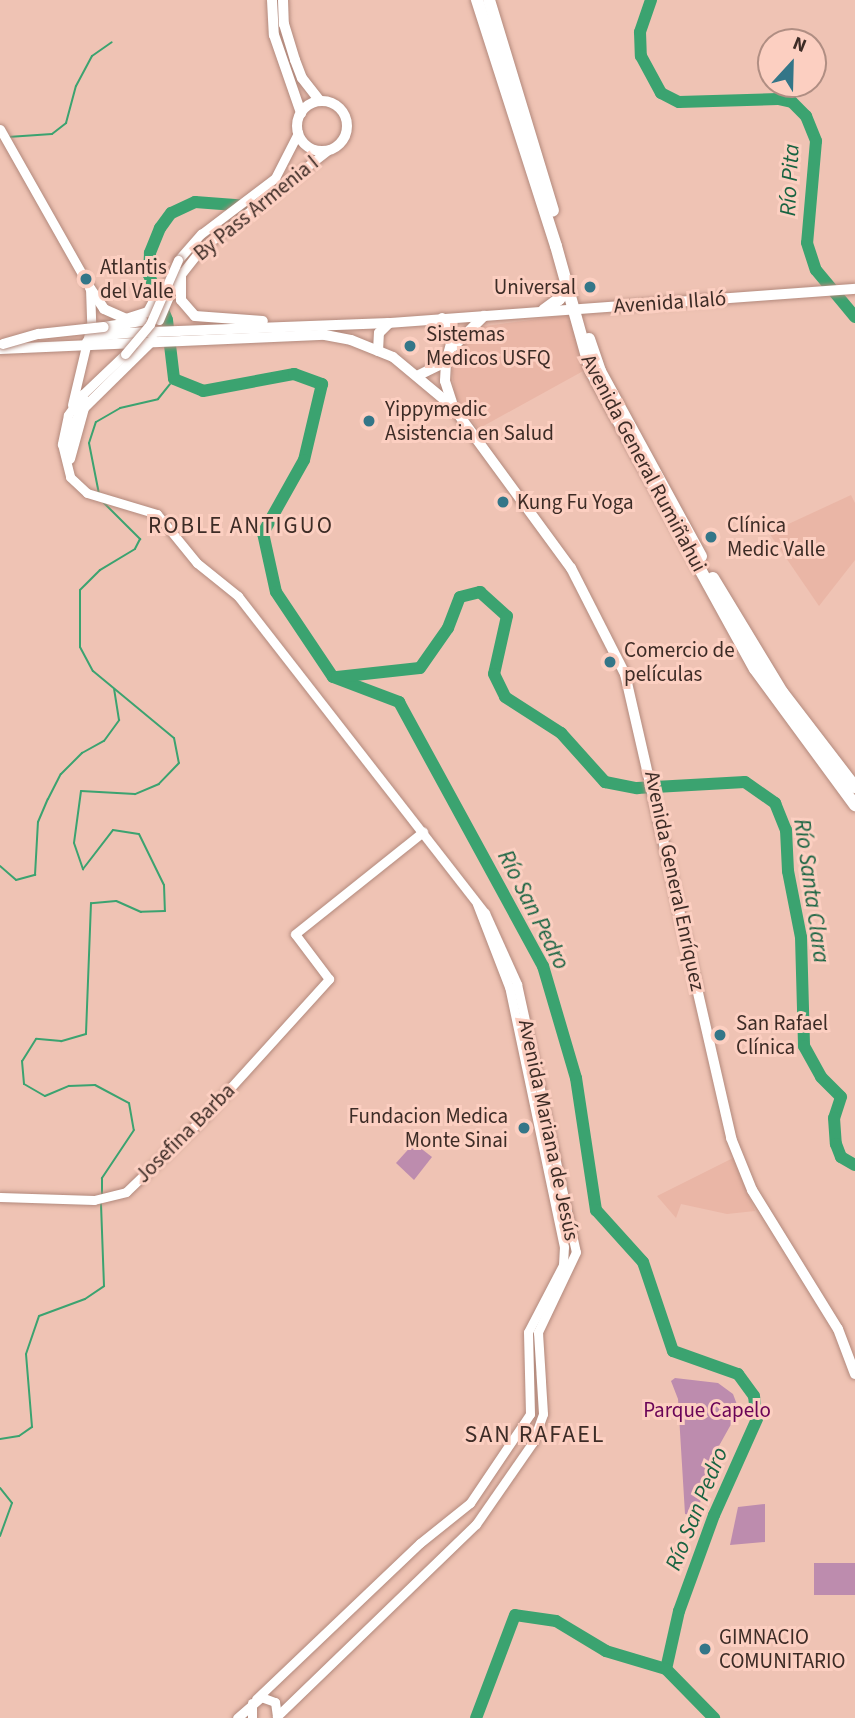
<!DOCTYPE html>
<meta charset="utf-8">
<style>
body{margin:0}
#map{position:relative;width:855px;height:1718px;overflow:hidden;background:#efc3b4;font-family:"Source Sans 3",sans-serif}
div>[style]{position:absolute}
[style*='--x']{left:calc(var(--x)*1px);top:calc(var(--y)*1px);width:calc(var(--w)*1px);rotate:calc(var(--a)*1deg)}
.built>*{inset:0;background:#eab6a6}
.green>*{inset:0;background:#bd8cae;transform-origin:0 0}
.stream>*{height:2px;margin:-1px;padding:0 1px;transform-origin:1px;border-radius:1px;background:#3ba370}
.river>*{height:12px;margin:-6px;padding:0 6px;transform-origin:6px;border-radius:6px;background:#3ba370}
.roads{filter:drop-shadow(0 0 2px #b2897c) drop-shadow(0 0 2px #b2897c)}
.tertiary>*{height:9px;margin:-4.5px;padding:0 4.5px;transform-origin:4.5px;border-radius:4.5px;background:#fff}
.secondary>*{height:10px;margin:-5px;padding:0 5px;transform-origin:5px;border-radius:5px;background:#fff}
.secondary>.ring{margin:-5px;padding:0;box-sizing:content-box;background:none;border:10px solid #fff;border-radius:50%}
.trunk>*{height:12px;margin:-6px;padding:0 6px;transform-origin:6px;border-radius:6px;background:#fff}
.bridges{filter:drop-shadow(0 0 2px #b2897c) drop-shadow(0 0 2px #b2897c)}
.tertiary-bridge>*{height:9px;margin:-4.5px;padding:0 4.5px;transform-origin:4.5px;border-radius:4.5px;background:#fff}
.secondary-bridge>*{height:10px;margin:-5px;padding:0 5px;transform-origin:5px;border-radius:5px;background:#fff}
.dots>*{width:19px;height:19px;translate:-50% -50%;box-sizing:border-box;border:4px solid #fccfc1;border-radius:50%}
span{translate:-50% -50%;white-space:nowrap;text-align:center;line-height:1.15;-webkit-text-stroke:6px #fccfc1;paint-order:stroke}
.street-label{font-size:21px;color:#3d2c26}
.poi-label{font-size:21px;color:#3d2c26}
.left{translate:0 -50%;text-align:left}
.right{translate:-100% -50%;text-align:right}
.park-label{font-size:21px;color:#6a0457}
.water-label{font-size:23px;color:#186341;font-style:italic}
.neighbourhood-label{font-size:23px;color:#3d2c26;letter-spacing:2px}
.quarter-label{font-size:24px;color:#3d2c26;letter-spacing:2px}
.north{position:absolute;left:757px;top:28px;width:70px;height:70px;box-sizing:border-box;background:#fccfc1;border:2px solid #b08e83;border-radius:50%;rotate:22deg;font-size:19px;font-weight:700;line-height:28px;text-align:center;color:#3d2c26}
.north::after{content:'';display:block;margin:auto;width:24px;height:32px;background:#347688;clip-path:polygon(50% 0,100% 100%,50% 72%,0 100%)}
</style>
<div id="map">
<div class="built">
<i style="clip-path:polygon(569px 315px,585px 370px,478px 429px,455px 396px,452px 371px,458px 351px,477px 327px)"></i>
<i style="clip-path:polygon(851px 495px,855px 503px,855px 560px,819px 606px,769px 533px)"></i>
<i style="clip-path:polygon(733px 1158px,755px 1211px,727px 1214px,681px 1204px,676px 1218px,657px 1196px)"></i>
</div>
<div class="green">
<i style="clip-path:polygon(414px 1143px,432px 1157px,414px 1180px,396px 1163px)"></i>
<i style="clip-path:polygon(675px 1378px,718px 1383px,733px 1394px,739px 1410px,715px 1453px,696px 1516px,685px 1514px,678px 1399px,671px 1381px)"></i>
<i style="clip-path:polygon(765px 1504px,765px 1542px,730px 1545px,738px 1507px)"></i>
<i style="left:855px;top:1563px;width:32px;height:41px;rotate:90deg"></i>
</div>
<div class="stream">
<i style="--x:8;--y:137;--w:44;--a:-3.9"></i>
<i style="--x:52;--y:134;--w:18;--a:-38"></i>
<i style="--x:66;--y:123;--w:38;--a:-75"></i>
<i style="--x:76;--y:86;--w:34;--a:-62"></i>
<i style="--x:92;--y:56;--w:24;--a:-35"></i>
<i style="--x:99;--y:494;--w:52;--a:-101.1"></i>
<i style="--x:89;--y:443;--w:22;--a:-72"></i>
<i style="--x:96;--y:422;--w:28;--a:-30"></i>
<i style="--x:120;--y:408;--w:39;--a:-13"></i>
<i style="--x:158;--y:399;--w:19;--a:-51"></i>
<i style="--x:100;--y:499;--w:57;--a:45"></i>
<i style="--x:140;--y:539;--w:11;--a:117"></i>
<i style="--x:135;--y:549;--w:41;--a:149"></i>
<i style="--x:100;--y:570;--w:28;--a:135"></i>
<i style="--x:80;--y:590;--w:57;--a:90"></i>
<i style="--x:80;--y:647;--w:27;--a:62"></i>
<i style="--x:93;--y:671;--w:105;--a:39.6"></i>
<i style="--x:174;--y:738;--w:25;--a:79"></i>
<i style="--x:179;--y:763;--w:29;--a:134"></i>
<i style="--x:159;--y:784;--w:26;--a:157"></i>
<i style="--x:135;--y:794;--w:54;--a:-176.8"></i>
<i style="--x:81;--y:791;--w:52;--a:97.7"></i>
<i style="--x:74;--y:843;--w:28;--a:71"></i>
<i style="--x:83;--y:869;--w:49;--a:-52.4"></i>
<i style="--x:113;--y:830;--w:26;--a:9"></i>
<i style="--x:139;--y:834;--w:57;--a:63.9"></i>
<i style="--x:164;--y:885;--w:26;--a:88"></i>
<i style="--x:165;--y:911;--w:24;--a:178"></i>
<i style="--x:141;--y:912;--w:27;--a:-156"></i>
<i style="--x:116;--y:901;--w:25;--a:175"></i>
<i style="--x:91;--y:903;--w:131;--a:92.2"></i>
<i style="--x:86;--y:1034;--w:26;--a:164"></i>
<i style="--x:61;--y:1041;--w:25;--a:-175"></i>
<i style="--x:36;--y:1039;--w:26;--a:122"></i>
<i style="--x:22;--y:1061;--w:23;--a:85"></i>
<i style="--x:24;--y:1084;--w:24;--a:30"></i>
<i style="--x:45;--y:1096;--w:26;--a:-23"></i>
<i style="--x:69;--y:1086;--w:26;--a:-2"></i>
<i style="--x:95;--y:1085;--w:38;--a:28"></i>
<i style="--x:129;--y:1103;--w:27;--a:80"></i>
<i style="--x:134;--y:1130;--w:58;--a:123.7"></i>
<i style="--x:102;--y:1178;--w:16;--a:90"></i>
<i style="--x:0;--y:866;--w:21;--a:41"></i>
<i style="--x:16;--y:880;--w:20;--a:-15"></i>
<i style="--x:35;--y:875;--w:53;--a:-86.8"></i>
<i style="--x:38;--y:822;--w:25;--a:-67"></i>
<i style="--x:48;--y:799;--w:28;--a:-63"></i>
<i style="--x:61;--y:774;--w:30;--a:-45"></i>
<i style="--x:82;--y:753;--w:25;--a:-29"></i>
<i style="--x:104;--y:741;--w:26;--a:-54"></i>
<i style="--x:119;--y:720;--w:31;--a:-99"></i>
<i style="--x:0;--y:1439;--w:19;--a:-9"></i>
<i style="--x:19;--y:1436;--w:16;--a:-35"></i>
<i style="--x:32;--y:1427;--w:73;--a:-94.7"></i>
<i style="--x:26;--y:1354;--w:40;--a:-71.1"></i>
<i style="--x:39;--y:1316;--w:49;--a:-20.3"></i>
<i style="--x:85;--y:1299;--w:23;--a:-34"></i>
<i style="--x:104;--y:1286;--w:83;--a:-92.1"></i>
<i style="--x:0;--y:1488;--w:19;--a:51"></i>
<i style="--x:12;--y:1503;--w:35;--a:110"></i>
</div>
<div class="river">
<i style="--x:651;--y:0;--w:34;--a:109"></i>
<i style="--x:640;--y:32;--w:24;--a:88"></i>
<i style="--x:641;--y:56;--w:42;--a:61.6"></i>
<i style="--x:661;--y:93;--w:20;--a:27"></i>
<i style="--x:679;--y:102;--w:99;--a:-1.7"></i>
<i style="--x:778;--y:99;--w:14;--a:12"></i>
<i style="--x:792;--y:102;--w:20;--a:45"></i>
<i style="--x:806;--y:116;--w:27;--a:68"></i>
<i style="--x:816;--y:141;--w:102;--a:95"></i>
<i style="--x:807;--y:243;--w:28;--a:72"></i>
<i style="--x:816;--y:270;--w:61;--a:50.3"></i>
<i style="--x:268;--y:194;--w:23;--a:149"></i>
<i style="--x:248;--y:206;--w:53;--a:-175.7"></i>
<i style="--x:195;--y:202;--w:26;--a:155"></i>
<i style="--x:171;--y:213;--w:19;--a:126"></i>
<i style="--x:160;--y:228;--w:27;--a:112"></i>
<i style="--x:150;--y:253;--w:22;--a:93"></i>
<i style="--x:149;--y:275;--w:48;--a:68.2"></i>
<i style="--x:167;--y:320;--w:59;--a:83.2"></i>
<i style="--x:174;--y:379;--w:31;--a:22"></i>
<i style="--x:203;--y:391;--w:93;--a:-10.6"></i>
<i style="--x:294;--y:374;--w:30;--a:20"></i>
<i style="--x:322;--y:384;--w:78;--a:103.3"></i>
<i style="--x:304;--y:460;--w:84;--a:119.3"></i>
<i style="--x:263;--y:533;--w:60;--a:77.6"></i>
<i style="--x:276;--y:592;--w:102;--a:56.2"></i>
<i style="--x:333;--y:677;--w:71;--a:20.7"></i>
<i style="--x:399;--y:702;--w:301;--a:61.4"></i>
<i style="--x:543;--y:966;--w:117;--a:73.6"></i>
<i style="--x:576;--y:1078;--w:134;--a:81.4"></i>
<i style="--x:596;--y:1210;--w:70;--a:47.9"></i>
<i style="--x:643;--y:1262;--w:94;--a:71.4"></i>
<i style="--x:673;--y:1351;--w:69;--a:19.5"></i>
<i style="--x:738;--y:1374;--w:27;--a:54"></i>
<i style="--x:754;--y:1396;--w:23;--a:83"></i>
<i style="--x:757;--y:1419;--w:105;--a:114.1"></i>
<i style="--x:714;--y:1515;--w:102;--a:110"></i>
<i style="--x:679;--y:1611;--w:59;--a:102.6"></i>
<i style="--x:666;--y:1669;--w:63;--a:-163.3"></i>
<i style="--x:606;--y:1651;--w:58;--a:-149"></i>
<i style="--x:556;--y:1621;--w:41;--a:-171.7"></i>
<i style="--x:515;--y:1615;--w:110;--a:110.7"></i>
<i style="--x:337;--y:677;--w:83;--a:-6.2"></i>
<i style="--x:420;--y:668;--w:49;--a:-55"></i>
<i style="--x:448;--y:628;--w:33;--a:-69"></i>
<i style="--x:460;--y:597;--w:21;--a:-14"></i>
<i style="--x:480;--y:592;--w:36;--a:42"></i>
<i style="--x:507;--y:616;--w:59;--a:102.6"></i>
<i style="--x:494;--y:674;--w:25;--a:64"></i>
<i style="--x:505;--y:697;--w:67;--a:32.7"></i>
<i style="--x:561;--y:733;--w:66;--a:48.1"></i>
<i style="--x:605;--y:782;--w:33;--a:11"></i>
<i style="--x:637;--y:788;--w:108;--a:-3.2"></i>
<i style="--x:745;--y:782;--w:37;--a:35"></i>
<i style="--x:775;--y:803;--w:29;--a:68"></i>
<i style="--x:786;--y:830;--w:41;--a:87.2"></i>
<i style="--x:788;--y:871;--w:67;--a:78.9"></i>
<i style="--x:801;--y:937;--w:109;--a:88.4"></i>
<i style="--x:804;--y:1046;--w:35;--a:61"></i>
<i style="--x:821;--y:1077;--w:28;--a:45"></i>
<i style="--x:841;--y:1097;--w:22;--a:108"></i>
<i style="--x:834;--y:1118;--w:26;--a:86"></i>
<i style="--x:836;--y:1144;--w:14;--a:69"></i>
<i style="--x:841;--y:1157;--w:16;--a:30"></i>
<i style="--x:666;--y:1669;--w:69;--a:45.6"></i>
</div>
<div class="roads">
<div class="tertiary">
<i style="--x:0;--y:129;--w:183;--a:60.5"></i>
<i style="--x:90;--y:288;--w:37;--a:88"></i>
<i style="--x:91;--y:325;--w:82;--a:103.4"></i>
<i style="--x:178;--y:260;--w:35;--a:-49"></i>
<i style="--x:201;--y:234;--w:93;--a:-37.1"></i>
<i style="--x:275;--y:178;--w:51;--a:-62.9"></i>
<i style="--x:159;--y:320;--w:41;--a:-67.2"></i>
<i style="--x:175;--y:282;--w:42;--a:-51.8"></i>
<i style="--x:201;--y:249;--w:160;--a:-37.9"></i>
<i style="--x:125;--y:354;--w:58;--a:136.4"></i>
<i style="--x:83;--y:394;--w:26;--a:126"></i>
<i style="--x:68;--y:415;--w:30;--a:102"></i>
<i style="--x:62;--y:444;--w:34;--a:76"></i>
<i style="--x:70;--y:477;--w:23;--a:43"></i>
<i style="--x:87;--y:493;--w:73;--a:16.7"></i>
<i style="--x:157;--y:514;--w:63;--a:50.8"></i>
<i style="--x:197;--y:563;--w:53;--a:38.8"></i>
<i style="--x:238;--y:596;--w:402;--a:52.1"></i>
<i style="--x:485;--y:913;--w:78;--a:65.7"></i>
<i style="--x:517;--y:984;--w:274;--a:77.6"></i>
<i style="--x:576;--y:1252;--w:89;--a:115.4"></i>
<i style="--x:538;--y:1332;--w:82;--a:86.5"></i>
<i style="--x:543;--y:1414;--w:30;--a:110"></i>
<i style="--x:533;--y:1442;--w:100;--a:124.8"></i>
<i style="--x:476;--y:1524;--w:277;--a:136"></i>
<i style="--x:69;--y:453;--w:26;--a:-83"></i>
<i style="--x:72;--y:427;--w:30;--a:-64"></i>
<i style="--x:0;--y:1197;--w:94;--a:1.8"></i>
<i style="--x:94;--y:1200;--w:33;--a:-14"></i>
<i style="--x:126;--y:1192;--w:107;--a:-43.9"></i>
<i style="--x:203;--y:1118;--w:188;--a:-47.8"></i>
<i style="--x:329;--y:979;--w:56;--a:-127.1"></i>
<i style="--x:295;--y:934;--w:164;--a:-38.6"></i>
<i style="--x:256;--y:1699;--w:226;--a:-43.6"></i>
<i style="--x:420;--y:1543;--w:64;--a:-38.7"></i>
<i style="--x:470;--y:1503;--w:107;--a:-56"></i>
<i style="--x:530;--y:1414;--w:82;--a:-91.4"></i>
<i style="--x:528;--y:1332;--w:76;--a:-62.4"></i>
<i style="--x:563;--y:1265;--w:18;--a:-87"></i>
<i style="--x:564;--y:1247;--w:266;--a:-101.9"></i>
<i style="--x:509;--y:987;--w:89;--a:-111.1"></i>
<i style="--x:237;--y:1718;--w:32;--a:-41"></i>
<i style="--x:261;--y:1697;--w:15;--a:20"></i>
<i style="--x:275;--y:1702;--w:15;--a:82"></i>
<i style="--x:252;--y:1718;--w:15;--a:-90"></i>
</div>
<div class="secondary">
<i style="--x:272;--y:0;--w:35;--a:87"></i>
<i style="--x:274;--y:35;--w:83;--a:70.9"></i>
<i style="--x:283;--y:0;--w:24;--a:88"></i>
<i style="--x:284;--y:24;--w:38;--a:73"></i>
<i style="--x:295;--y:60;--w:19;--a:69"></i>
<i style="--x:302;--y:78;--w:29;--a:52"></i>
<i class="ring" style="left:297px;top:101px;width:40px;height:40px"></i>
<i style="--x:181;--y:273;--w:27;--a:90"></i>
<i style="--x:181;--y:300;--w:21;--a:49"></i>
<i style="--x:195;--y:316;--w:68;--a:4.2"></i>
<i style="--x:90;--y:288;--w:25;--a:56"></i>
<i style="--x:104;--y:309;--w:24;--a:24"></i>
<i style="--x:126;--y:319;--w:23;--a:-18"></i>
<i style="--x:148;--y:312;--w:27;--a:-62"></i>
<i style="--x:104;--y:327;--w:39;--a:-9"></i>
<i style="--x:87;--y:342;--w:12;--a:-31"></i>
<i style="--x:97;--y:336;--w:29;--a:-6"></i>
<i style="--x:126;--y:333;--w:263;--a:-2.2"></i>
<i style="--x:389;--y:323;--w:467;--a:-4.2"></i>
<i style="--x:453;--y:347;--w:44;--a:-45"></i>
<i style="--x:0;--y:349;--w:325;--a:-2.5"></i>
<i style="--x:325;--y:335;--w:26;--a:11"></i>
<i style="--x:351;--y:340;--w:45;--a:22"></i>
<i style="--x:393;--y:357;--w:78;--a:39.8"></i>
<i style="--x:453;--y:407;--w:200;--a:53.8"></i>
<i style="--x:571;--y:568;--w:119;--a:63"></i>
<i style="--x:625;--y:674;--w:476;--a:77.1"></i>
<i style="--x:731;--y:1138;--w:56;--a:68"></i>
<i style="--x:752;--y:1190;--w:163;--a:58.3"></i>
<i style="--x:838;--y:1329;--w:48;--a:69.3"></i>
<i style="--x:378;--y:351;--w:18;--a:-87"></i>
<i style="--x:379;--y:333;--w:14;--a:-45"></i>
<i style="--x:446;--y:362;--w:19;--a:93"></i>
<i style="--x:445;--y:381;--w:23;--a:72"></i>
<i style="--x:419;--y:375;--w:30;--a:-26"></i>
<i style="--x:446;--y:362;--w:27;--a:-75"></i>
<i style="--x:453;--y:336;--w:21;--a:-121"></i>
<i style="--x:70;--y:459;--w:53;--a:-74.6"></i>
<i style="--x:84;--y:408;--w:97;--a:-44.6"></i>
</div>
<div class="trunk">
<i style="--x:477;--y:0;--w:258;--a:72.2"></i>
<i style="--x:556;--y:246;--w:130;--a:74.4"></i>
<i style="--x:591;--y:371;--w:340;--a:61.2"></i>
<i style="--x:755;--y:669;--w:169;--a:53.7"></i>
<i style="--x:489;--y:0;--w:220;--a:73.1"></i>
<i style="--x:544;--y:310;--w:19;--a:-36"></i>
<i style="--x:559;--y:299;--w:18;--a:-68"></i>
<i style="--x:589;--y:339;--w:34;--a:71"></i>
<i style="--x:600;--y:371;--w:211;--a:61.4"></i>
<i style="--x:713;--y:578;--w:133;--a:58.8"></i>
<i style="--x:782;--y:692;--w:120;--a:52.5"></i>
</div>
</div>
<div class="bridges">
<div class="tertiary-bridge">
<i style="--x:125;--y:354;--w:39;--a:-50"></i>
<i style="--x:150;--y:324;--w:70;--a:-66.4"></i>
</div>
<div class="secondary-bridge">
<i style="--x:3;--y:344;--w:37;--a:-16"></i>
<i style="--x:39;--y:334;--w:65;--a:-6.1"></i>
</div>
</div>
<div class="dots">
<i style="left:86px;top:279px;background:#347688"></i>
<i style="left:590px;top:287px;background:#347688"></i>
<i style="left:410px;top:346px;background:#347688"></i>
<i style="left:369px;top:421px;background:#347688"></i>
<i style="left:503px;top:502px;background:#347688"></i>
<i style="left:711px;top:537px;background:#347688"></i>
<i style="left:610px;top:662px;background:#347688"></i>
<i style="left:720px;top:1035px;background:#347688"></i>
<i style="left:524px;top:1128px;background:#347688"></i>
<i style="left:705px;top:1649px;background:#347688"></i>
</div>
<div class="street-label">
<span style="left:256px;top:208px;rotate:-39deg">By Pass Armenia I</span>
<span style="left:670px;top:302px;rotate:-4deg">Avenida Ilaló</span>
<span style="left:644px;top:463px;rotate:62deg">Avenida General Rumiñahui</span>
<span style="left:675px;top:881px;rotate:78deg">Avenida General Enríquez</span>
<span style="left:549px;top:1130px;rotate:78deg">Avenida Mariana de Jesús</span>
<span style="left:185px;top:1133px;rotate:-45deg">Josefina Barba</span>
</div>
<div class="poi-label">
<span class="left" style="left:100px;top:279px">Atlantis<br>del Valle</span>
<span class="right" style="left:576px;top:287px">Universal</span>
<span class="left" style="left:426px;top:346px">Sistemas<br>Medicos USFQ</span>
<span class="left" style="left:385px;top:421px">Yippymedic<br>Asistencia en Salud</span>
<span class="left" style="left:517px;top:502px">Kung Fu Yoga</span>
<span class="left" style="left:727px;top:537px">Clínica<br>Medic Valle</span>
<span class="left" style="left:624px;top:662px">Comercio de<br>películas</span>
<span class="left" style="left:736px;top:1035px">San Rafael<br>Clínica</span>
<span class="right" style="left:508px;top:1128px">Fundacion Medica<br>Monte Sinai</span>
<span class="left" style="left:719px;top:1649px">GIMNACIO<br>COMUNITARIO</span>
</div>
<div class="park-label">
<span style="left:707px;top:1410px">Parque Capelo</span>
</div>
<div class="water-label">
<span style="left:790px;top:180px;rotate:-87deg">Río Pita</span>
<span style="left:811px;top:891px;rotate:82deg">Río Santa Clara</span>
<span style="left:533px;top:910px;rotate:63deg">Río San Pedro</span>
<span style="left:697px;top:1509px;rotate:-68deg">Río San Pedro</span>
</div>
<div class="neighbourhood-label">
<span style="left:241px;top:526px">ROBLE ANTIGUO</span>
</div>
<div class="quarter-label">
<span style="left:535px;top:1435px">SAN RAFAEL</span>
</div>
<div class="north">N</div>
</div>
